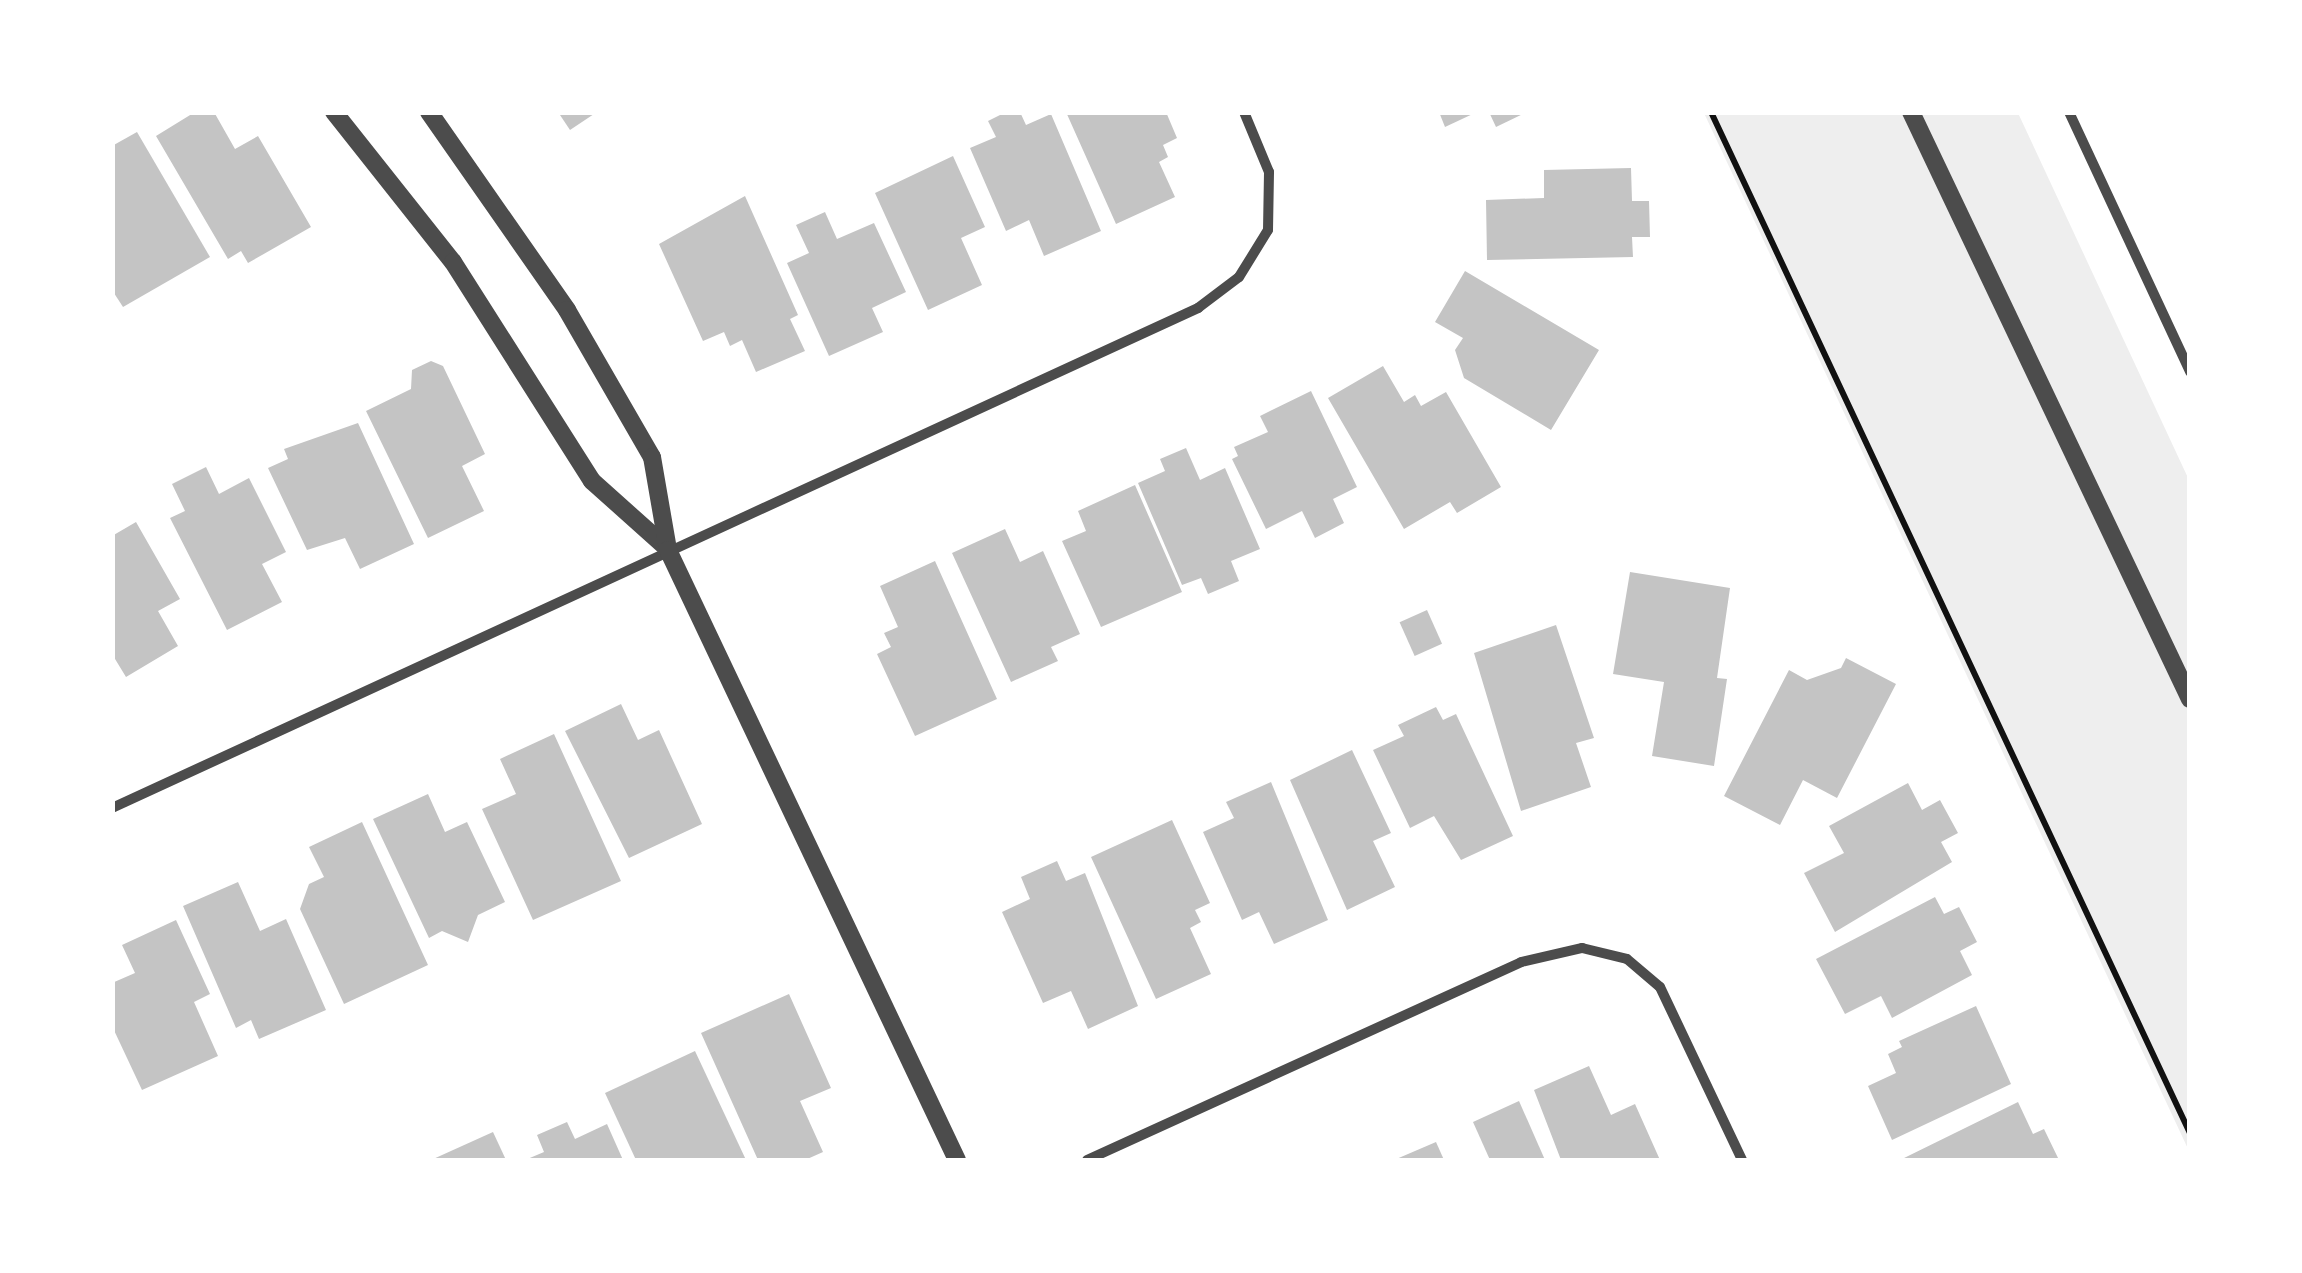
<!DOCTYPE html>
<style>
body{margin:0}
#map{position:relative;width:2302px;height:1273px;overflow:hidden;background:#fff;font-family:"Source Sans 3",sans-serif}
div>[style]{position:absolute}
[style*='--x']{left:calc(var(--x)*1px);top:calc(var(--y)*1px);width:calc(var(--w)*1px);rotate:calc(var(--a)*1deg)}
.green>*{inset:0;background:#eee}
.building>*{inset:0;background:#c4c4c4;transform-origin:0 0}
.path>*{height:6px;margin:-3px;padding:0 3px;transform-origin:3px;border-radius:3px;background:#111}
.minor>*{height:10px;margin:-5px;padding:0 5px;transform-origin:5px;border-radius:5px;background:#4c4c4c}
.tertiary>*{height:18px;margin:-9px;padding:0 9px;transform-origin:9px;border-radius:9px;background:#4c4c4c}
span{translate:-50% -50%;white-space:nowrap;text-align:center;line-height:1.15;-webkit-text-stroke:9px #fff;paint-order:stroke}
.frame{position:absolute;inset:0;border:115px solid #fff;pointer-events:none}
</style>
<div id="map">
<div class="green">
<i style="clip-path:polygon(1704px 113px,2018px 113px,2189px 480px,2189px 1151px)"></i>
</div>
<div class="building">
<i style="clip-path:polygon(195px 112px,214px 112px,235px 149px,258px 136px,311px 227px,248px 263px,241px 251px,228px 259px,156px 136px)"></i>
<i style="clip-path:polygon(558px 112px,597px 112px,570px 130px)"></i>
<i style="clip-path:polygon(1006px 112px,1020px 112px,1026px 125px,1051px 114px,1101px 231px,1044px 256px,1029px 220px,1006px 231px,970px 148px,996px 137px,988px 121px)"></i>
<i style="clip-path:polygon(1066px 112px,1166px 112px,1177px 138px,1163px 145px,1168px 157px,1159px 162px,1175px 197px,1116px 224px)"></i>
<i style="clip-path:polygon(1439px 112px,1477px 112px,1445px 127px)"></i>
<i style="clip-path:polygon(1489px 112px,1527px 112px,1496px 127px)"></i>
<i style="clip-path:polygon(137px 132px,210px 257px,123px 307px,112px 290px,112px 146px)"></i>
<i style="clip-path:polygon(953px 156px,985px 227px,961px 238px,982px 285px,928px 310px,875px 193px)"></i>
<i style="clip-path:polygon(1631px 168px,1632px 201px,1649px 201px,1650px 237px,1632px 237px,1633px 257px,1487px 260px,1486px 200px,1544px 198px,1544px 170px)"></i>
<i style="clip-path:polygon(745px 196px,798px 315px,790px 319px,805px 351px,756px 372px,742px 340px,730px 346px,724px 332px,703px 341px,659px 244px)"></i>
<i style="clip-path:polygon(825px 212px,837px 239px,874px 223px,906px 292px,872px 308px,883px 332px,829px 356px,787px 263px,809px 253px,796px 225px)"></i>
<i style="clip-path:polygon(1465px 271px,1599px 350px,1551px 430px,1464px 378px,1455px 350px,1463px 338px,1435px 322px)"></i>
<i style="clip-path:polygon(431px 361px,443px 366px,485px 454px,462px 466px,484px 511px,428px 538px,366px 411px,411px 389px,412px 370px)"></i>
<i style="clip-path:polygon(1383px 366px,1404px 402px,1415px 395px,1421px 406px,1446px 392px,1501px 487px,1457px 513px,1450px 502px,1404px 529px,1328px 398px)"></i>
<i style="clip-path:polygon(1311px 391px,1357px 487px,1333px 499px,1344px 523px,1315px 538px,1302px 511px,1266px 529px,1232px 459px,1238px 456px,1234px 447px,1268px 432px,1260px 416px)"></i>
<i style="clip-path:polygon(358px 423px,414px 544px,360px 569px,345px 538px,307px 550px,268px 468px,288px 459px,284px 449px)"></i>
<i style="clip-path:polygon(1186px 448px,1200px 480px,1225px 468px,1260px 549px,1231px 561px,1239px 581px,1208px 594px,1201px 578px,1182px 585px,1138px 483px,1165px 471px,1160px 459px)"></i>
<i style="clip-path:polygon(206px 467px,219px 494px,249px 478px,286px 552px,262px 564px,282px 602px,227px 630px,170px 518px,185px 511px,172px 484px)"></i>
<i style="clip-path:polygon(1135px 485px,1182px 592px,1101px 627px,1062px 541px,1086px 531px,1078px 511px)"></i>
<i style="clip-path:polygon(136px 522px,180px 599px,158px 611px,178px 646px,126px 677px,112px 654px,112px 536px)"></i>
<i style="clip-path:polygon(1005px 529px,1020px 562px,1043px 551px,1080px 634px,1051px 647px,1058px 661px,1011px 682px,952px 553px)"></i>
<i style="clip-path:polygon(935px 561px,997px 699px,915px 736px,877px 654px,891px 647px,884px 633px,898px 627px,880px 586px)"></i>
<i style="clip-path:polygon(1630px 572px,1730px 588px,1717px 678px,1727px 679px,1714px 766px,1652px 756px,1664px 682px,1613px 674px)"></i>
<i style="left:1427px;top:610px;width:37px;height:30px;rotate:66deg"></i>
<i style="clip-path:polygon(1556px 625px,1594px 738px,1576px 743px,1591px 787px,1521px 811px,1474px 653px)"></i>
<i style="clip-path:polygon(1846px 658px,1896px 684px,1837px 798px,1803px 780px,1780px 825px,1724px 796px,1789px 670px,1807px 680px,1841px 668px)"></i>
<i style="clip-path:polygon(621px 704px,638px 740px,659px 730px,702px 824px,629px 858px,565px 731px)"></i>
<i style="clip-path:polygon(1436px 707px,1443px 720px,1456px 714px,1513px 836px,1461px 860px,1434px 816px,1410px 828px,1373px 750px,1404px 736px,1398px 725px)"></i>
<i style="clip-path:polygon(554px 734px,621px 881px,533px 920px,482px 809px,516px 794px,500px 759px)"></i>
<i style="clip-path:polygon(1352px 750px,1391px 833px,1373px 841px,1395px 887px,1347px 910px,1290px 780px)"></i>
<i style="clip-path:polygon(1271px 782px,1328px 920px,1274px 944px,1259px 912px,1242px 920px,1203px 832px,1234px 818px,1226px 802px)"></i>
<i style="clip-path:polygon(1908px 783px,1922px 810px,1940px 800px,1958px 833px,1941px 842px,1952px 862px,1835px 932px,1804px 873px,1844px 853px,1829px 826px)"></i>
<i style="clip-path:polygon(428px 794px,445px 832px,467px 822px,505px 902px,478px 915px,468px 942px,442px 931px,429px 938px,373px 819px)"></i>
<i style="clip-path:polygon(1172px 820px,1210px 903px,1195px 910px,1201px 922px,1190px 928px,1211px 974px,1156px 999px,1091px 857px)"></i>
<i style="clip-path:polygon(362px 822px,428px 965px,344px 1004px,300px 909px,309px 884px,324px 877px,309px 847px)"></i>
<i style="clip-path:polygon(1057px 861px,1066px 881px,1085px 873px,1138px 1006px,1088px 1029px,1071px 991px,1043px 1003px,1002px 912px,1030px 899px,1021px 877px)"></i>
<i style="clip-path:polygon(238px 882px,260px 931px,286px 919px,326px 1010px,259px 1039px,251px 1020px,236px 1028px,183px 906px)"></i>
<i style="clip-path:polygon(1935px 897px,1944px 914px,1959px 907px,1977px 942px,1960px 951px,1972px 975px,1892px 1018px,1881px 996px,1845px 1014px,1816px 959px)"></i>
<i style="clip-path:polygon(176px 920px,210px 994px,194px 1002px,218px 1056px,142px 1090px,112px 1026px,112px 983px,135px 973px,122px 945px)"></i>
<i style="clip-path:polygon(789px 994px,831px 1088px,800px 1101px,823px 1152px,805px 1160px,758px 1160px,701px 1033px)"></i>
<i style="clip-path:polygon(1976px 1006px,2011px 1084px,1892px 1140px,1868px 1086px,1896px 1073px,1888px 1054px,1902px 1047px,1899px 1041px)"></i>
<i style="clip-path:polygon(695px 1051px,746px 1160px,636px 1160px,605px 1093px)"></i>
<i style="clip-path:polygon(1589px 1066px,1611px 1115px,1635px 1104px,1660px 1160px,1561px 1160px,1534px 1090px)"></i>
<i style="clip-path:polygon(1519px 1101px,1545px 1160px,1490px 1160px,1473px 1122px)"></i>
<i style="clip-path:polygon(2018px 1102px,2033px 1134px,2044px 1129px,2059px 1160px,1900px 1160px)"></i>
<i style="clip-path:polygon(567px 1122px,575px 1139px,607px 1124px,623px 1160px,525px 1160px,544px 1152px,537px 1135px)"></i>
<i style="clip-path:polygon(493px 1132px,506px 1160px,431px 1160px)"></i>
<i style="clip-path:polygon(1436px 1142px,1444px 1160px,1394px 1160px)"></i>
</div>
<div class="path">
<i style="--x:1711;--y:112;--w:1128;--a:64.87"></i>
</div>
<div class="minor">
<i style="--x:2069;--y:112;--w:287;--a:65"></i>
<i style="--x:112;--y:808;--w:1196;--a:-24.72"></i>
<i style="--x:1198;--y:308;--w:51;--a:-37.1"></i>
<i style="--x:1239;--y:277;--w:55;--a:-58.3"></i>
<i style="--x:1268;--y:230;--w:58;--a:-89"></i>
<i style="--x:1269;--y:172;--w:65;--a:-112.6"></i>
<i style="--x:1087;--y:1160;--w:477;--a:-24.5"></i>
<i style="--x:1521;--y:962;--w:63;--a:-12.9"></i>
<i style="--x:1582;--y:948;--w:46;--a:13.7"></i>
<i style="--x:1627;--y:959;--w:43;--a:40.3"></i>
<i style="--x:1660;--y:987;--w:191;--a:64.6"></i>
</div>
<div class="tertiary">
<i style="--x:334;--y:112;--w:191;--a:51.6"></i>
<i style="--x:453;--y:262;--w:259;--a:57.6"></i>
<i style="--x:592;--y:481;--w:102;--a:41.8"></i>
<i style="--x:429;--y:112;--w:241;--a:55.1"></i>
<i style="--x:567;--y:310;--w:170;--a:60"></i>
<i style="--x:652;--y:457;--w:94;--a:80.2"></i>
<i style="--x:668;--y:550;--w:675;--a:64.65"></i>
<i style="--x:1911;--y:112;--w:650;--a:64.58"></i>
</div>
<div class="frame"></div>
</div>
